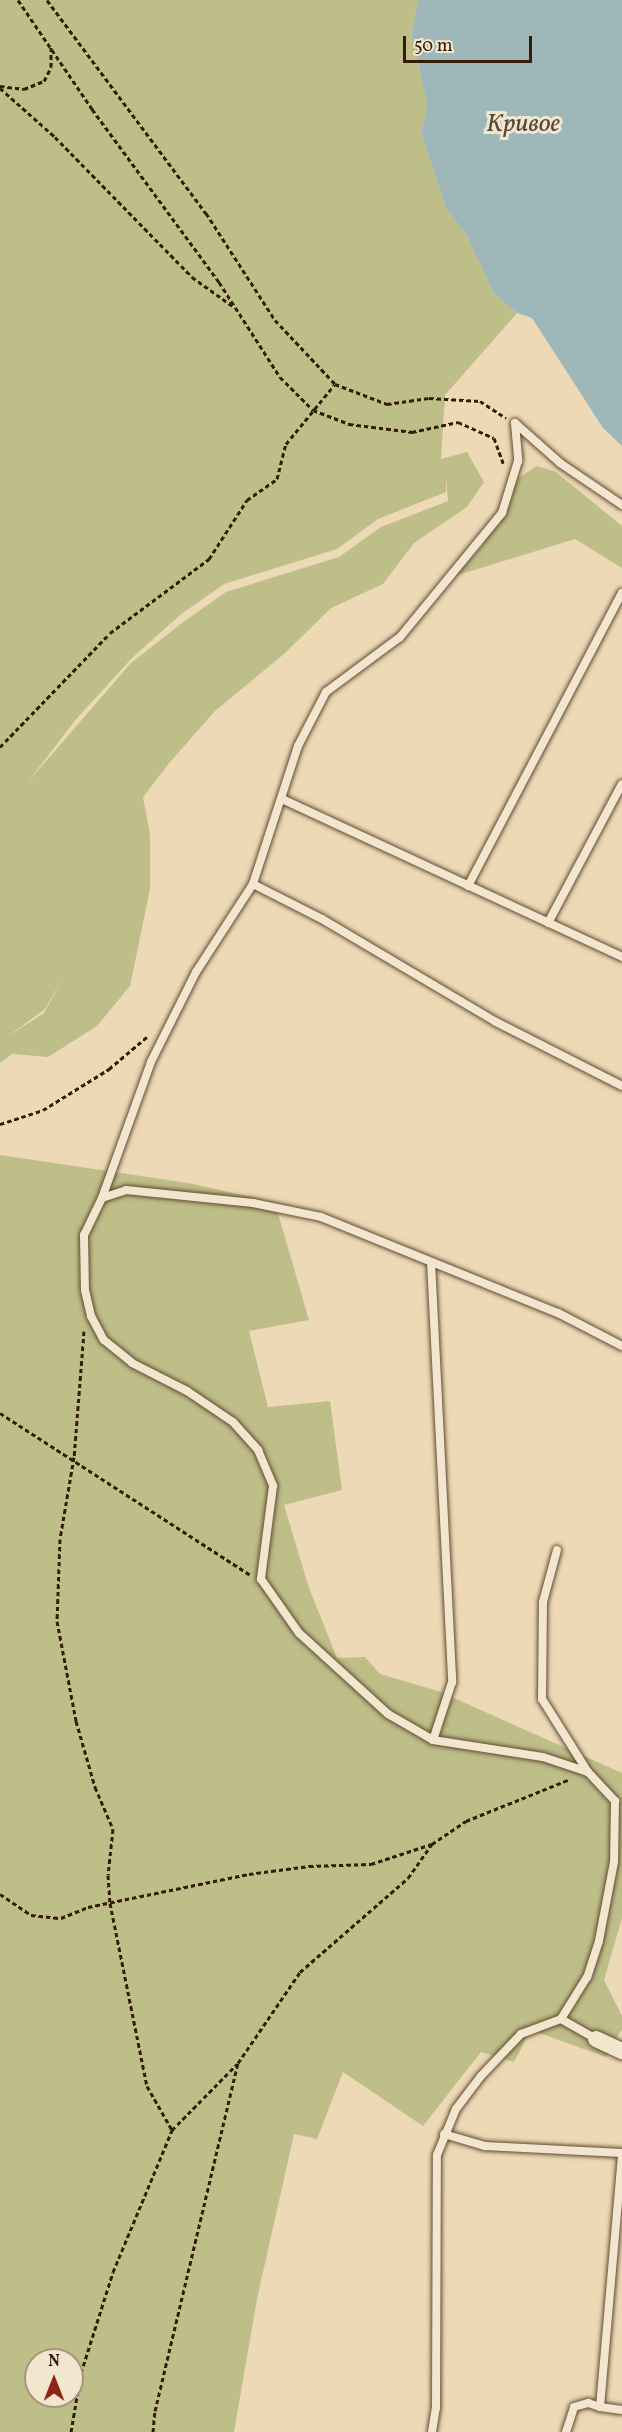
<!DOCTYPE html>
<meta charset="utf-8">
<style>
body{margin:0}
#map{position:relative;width:622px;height:2432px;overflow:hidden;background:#edd9b5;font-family:Vollkorn,serif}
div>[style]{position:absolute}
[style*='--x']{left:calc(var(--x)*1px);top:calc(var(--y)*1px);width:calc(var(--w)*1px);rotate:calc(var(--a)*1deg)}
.green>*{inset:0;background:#bebe89}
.water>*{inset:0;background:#9eb7b9}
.path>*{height:3px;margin-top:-1.5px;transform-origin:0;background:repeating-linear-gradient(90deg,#341c06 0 4.5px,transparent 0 7.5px)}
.roads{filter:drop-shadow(0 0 2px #624b32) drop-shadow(0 0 2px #624b32)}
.lane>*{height:8px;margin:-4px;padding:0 4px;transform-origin:4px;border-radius:4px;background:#f3e6cf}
.street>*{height:16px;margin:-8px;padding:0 8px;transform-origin:8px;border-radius:8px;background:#f3e6cf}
span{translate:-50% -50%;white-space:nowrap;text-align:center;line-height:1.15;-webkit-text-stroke:6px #f3e6cf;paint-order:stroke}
.water-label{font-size:26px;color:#544a3c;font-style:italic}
.north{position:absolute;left:24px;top:2348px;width:60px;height:60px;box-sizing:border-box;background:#f3e6cf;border:2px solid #a7957f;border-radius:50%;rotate:0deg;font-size:16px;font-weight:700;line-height:24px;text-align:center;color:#341c06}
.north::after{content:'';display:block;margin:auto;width:21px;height:27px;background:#8f2418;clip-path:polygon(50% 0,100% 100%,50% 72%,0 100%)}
.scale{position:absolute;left:403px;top:36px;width:129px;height:27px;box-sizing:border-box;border:3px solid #341c06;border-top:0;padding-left:8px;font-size:18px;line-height:21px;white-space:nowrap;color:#341c06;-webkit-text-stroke:4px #f3e6cf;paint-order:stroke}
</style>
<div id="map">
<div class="green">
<i style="clip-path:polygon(evenodd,0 0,418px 0,412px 34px,427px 106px,421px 133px,445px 206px,468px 238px,494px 294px,517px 313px,445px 395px,441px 459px,467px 452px,484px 482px,467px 507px,414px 543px,383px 584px,331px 608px,284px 654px,215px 711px,170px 762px,143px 797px,150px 834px,150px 889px,130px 986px,97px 1026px,48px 1057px,12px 1054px,0 1063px,0 0,446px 477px,448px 501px,381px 527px,339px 557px,226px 592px,182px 623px,131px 663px,27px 783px,77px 718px,132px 658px,180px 615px,224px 584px,337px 549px,378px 519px,446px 492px,446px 477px,0 0,66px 972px,44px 1013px,7px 1037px,45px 1009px,66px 972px)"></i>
<i style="clip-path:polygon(537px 466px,556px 472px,622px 526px,622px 568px,575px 539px,455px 576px,481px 548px,518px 478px)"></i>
<i style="clip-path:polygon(evenodd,0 1155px,188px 1183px,278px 1203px,277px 1210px,309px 1320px,249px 1331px,268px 1407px,330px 1401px,342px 1490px,284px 1505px,309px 1588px,337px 1658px,365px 1657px,380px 1674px,438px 1691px,622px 1773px,622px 1918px,604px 1980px,622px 2016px,622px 2029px,606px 2057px,531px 2030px,514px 2062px,481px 2052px,423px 2126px,343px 2072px,317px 2139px,294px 2134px,257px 2299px,234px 2432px,0 2432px,0 1155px,36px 2360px,72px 2360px,72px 2396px,36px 2396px,36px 2360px)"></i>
</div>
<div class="water">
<i style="clip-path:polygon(418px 0,622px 0,622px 446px,603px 428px,532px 318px,517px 313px,494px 294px,468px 238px,445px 206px,421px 133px,427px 106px,412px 34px)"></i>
</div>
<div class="path">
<i style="--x:18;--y:0;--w:132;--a:55.8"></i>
<i style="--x:92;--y:109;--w:215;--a:53.7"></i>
<i style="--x:219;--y:282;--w:113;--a:57.3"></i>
<i style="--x:280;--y:377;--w:47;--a:45"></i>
<i style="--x:313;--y:410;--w:39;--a:21"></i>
<i style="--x:349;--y:424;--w:64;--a:7.2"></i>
<i style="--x:412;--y:432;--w:47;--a:-12.3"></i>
<i style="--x:458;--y:422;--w:39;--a:24"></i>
<i style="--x:494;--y:438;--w:27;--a:70"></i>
<i style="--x:47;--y:0;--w:266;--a:53.3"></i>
<i style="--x:206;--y:213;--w:127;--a:57.2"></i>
<i style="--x:275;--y:320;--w:88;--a:46.8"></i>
<i style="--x:335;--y:384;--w:56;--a:21"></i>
<i style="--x:387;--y:404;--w:42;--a:-8.1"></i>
<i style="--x:429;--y:398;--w:51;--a:3.4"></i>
<i style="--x:480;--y:401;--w:31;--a:33"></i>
<i style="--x:0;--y:86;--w:24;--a:7"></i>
<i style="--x:24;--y:89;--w:22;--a:-22"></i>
<i style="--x:44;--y:81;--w:16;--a:-63"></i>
<i style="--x:51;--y:67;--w:21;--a:-90"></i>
<i style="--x:0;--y:88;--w:74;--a:41.7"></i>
<i style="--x:55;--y:137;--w:196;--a:45.6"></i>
<i style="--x:192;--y:277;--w:52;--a:35.5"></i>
<i style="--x:0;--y:747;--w:158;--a:-46"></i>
<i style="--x:110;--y:633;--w:124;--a:-36.8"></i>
<i style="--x:209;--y:559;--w:70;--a:-57.2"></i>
<i style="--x:247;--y:500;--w:37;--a:-35"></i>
<i style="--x:277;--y:479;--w:36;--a:-76"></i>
<i style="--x:286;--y:444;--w:77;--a:-50.8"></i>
<i style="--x:0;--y:1124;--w:45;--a:-18"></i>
<i style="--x:43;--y:1110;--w:78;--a:-31.8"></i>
<i style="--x:109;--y:1069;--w:52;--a:-40.4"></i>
<i style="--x:84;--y:1331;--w:126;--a:94.5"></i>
<i style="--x:74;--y:1457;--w:83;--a:99.7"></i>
<i style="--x:60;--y:1539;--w:82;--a:92.1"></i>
<i style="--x:57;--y:1621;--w:102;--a:79.2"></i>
<i style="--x:76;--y:1721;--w:69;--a:73.9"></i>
<i style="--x:95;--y:1787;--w:46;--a:66.8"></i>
<i style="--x:113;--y:1829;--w:46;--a:96.2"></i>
<i style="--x:108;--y:1875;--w:28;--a:86"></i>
<i style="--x:110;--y:1903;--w:187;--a:78.6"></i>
<i style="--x:147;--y:2086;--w:51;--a:60.4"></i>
<i style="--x:0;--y:1413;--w:298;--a:32.9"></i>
<i style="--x:0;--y:1894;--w:37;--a:34"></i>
<i style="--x:31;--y:1915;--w:30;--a:6"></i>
<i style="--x:61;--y:1918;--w:29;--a:-22"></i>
<i style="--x:88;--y:1907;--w:164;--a:-11.6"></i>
<i style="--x:249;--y:1874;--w:61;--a:-7.6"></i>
<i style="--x:309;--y:1866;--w:62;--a:-1.8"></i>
<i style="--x:371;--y:1864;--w:64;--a:-18.2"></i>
<i style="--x:71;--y:2432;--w:60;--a:-80.4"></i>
<i style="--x:81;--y:2373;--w:106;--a:-72.4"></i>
<i style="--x:113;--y:2272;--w:154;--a:-67.4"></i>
<i style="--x:172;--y:2130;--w:93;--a:-45.4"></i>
<i style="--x:153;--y:2432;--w:21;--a:-85"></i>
<i style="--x:155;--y:2411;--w:358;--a:-76.6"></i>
<i style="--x:238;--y:2063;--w:110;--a:-55.7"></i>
<i style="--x:300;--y:1972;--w:143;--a:-41"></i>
<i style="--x:408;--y:1878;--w:42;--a:-54.8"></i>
<i style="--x:432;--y:1844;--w:41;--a:-34.1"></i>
<i style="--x:466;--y:1821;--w:112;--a:-22"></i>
</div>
<div class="roads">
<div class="lane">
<i style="--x:515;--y:423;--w:38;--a:85"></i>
<i style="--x:518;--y:461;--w:54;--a:107.1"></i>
<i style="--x:502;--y:513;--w:161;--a:129.4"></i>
<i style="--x:400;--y:637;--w:92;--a:143.4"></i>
<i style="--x:326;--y:692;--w:61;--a:117.4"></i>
<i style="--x:298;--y:746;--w:145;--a:108.1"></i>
<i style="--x:253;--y:884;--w:105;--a:122.9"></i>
<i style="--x:196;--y:972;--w:101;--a:116.6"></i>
<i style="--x:151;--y:1062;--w:145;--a:109.8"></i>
<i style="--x:102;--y:1198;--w:41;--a:115.9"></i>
<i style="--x:84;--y:1235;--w:55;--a:89"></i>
<i style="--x:85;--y:1290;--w:27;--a:77"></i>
<i style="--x:91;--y:1316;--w:27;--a:62"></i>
<i style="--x:104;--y:1340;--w:36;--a:39"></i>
<i style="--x:132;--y:1363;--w:62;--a:27"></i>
<i style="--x:187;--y:1391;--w:55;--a:34"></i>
<i style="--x:233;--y:1422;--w:38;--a:48"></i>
<i style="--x:258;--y:1450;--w:39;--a:67"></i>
<i style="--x:273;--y:1486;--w:94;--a:97.4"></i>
<i style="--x:261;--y:1579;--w:66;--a:54.9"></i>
<i style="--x:299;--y:1633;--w:120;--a:42.3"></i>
<i style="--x:388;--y:1714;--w:52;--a:30"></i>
<i style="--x:433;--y:1740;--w:111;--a:8.8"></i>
<i style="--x:543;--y:1757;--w:47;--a:18.4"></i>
<i style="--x:588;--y:1772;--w:40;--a:47"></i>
<i style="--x:615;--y:1801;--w:61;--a:90.9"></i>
<i style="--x:614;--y:1862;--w:80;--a:100.8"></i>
<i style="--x:599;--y:1941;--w:38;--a:108"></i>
<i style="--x:587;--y:1977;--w:49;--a:121.8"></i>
<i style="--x:561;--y:2019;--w:40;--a:29.7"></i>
<i style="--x:515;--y:423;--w:60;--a:41.6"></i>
<i style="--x:560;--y:463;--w:75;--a:34.1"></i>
<i style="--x:282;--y:799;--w:375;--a:24.9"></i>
<i style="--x:253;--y:884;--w:77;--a:26.9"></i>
<i style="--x:322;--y:919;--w:202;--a:30.6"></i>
<i style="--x:496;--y:1022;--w:141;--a:26.9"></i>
<i style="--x:468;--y:886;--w:331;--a:-62.3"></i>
<i style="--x:548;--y:923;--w:157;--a:-62"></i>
<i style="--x:102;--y:1198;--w:25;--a:-18"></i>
<i style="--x:126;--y:1190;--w:128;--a:5.8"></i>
<i style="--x:253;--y:1203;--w:69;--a:11.6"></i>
<i style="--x:321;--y:1217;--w:256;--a:22.1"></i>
<i style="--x:558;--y:1313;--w:72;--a:27.3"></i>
<i style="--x:431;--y:1262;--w:421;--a:87.1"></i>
<i style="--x:452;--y:1682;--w:61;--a:108.1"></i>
<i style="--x:557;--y:1550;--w:54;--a:105.1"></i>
<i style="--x:543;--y:1602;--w:97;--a:90.6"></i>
<i style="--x:542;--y:1699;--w:86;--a:57.8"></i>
<i style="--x:444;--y:2134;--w:43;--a:16.3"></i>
<i style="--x:485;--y:2146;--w:137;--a:2.9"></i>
<i style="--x:600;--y:2407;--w:22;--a:8"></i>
<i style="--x:432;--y:2432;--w:24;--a:-81"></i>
<i style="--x:436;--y:2408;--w:253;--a:-89.8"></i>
<i style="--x:437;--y:2155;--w:50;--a:-67.6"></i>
<i style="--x:456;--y:2109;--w:41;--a:-52.9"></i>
<i style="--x:481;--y:2076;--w:58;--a:-46.4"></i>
<i style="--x:521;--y:2034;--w:43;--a:-20.6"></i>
<i style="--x:566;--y:2432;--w:26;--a:-72"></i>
<i style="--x:574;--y:2407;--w:15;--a:-16"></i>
<i style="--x:588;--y:2403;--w:13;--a:18"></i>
<i style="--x:600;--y:2407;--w:254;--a:-85"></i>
</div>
<div class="street">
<i style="--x:596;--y:2039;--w:29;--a:25"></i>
</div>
</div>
<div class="water-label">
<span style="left:523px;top:125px">Кривое</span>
</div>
<div class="north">N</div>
<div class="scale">50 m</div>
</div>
